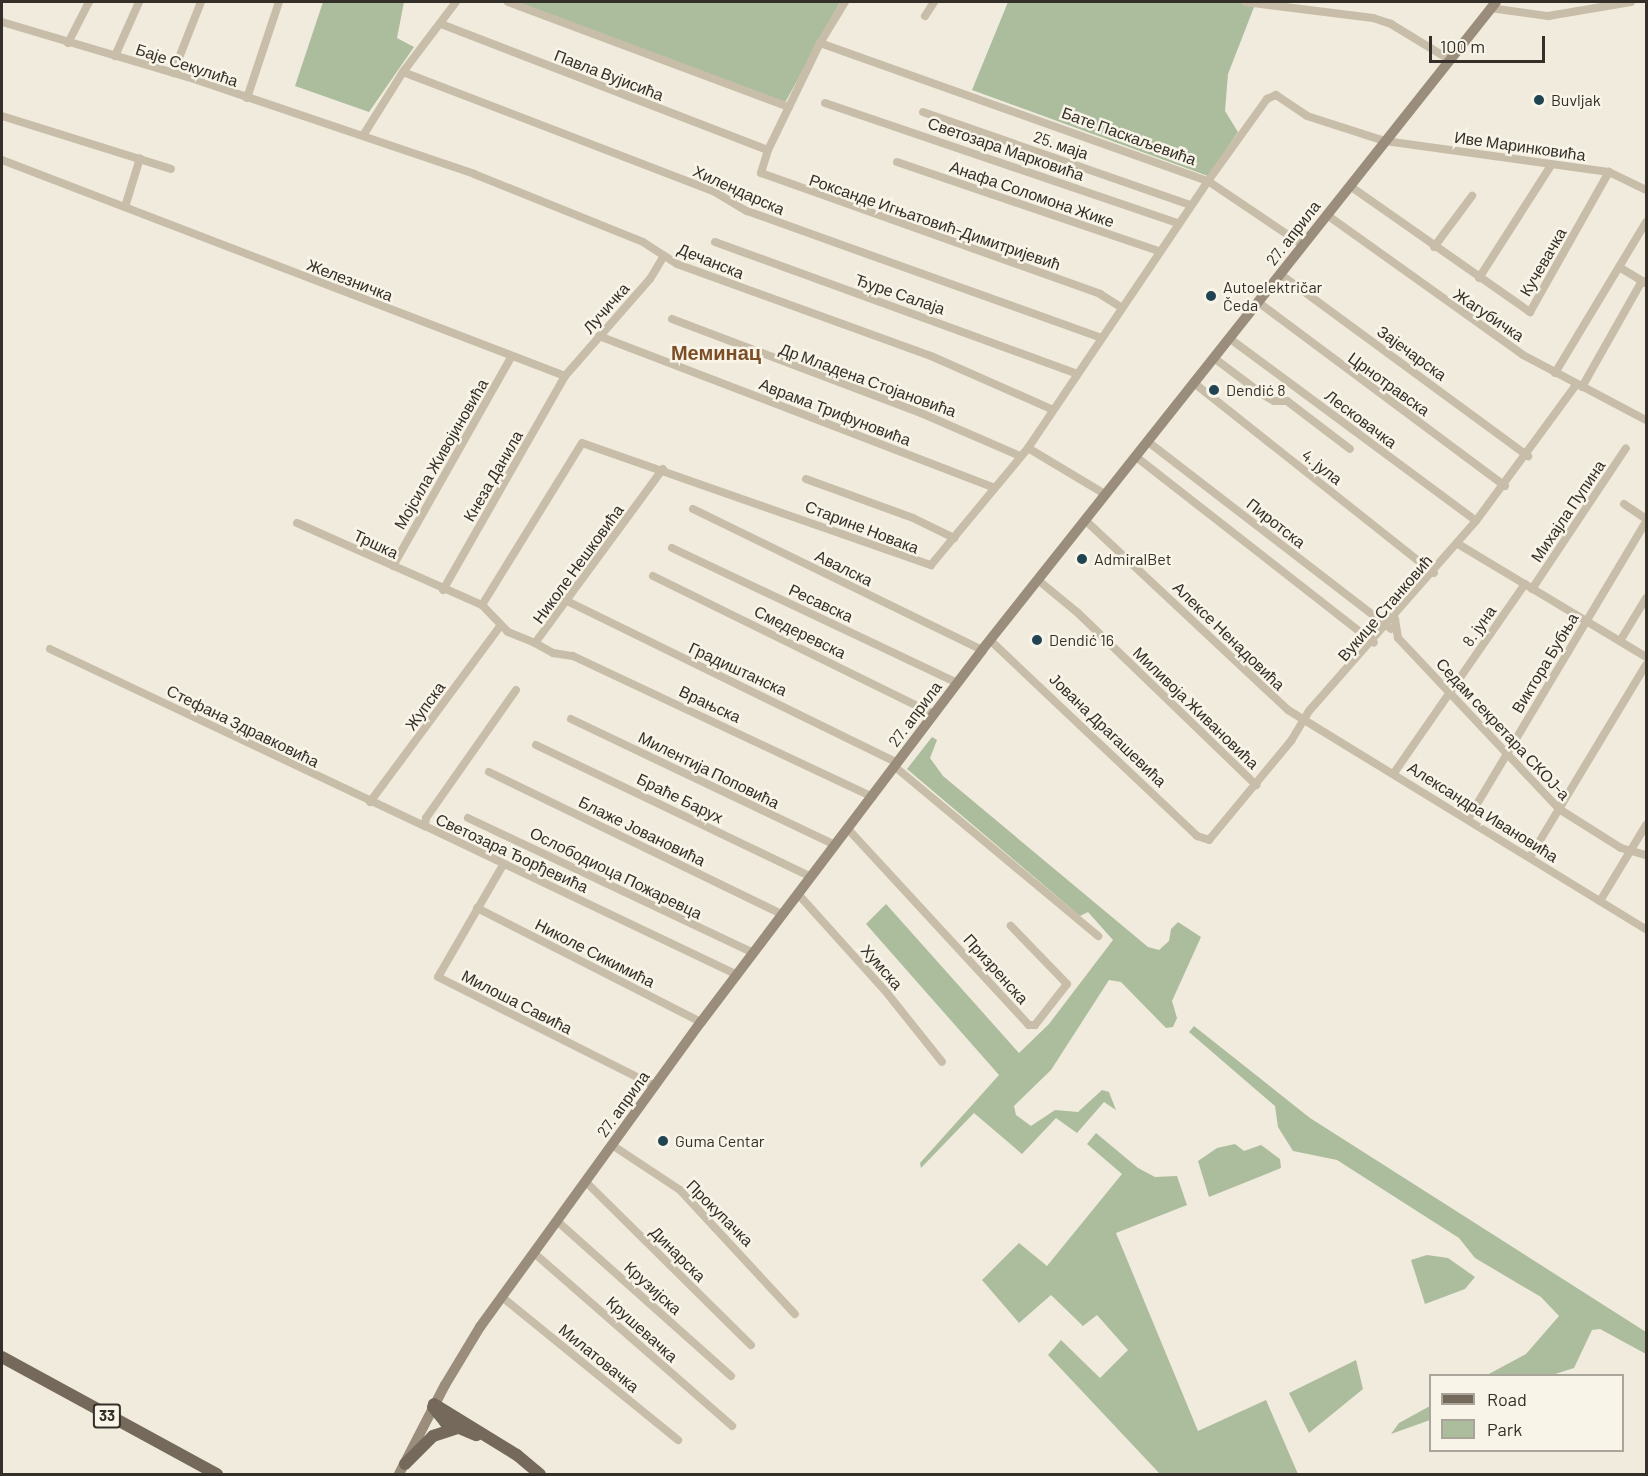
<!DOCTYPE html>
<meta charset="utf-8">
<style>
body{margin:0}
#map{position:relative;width:1648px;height:1476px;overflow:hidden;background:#f0ebdc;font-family:Barlow,sans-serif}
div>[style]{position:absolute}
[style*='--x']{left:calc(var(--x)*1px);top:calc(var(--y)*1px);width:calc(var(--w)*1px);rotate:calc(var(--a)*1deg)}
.green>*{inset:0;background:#acbd9d}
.minor>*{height:8px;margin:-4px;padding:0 4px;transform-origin:4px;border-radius:4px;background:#c7bda9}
.secondary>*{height:10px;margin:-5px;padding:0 5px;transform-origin:5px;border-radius:5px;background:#9a8d7b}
.primary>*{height:12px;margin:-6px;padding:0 6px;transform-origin:6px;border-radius:6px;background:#75695b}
.dots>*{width:16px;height:16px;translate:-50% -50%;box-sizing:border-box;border:3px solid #f8f4e8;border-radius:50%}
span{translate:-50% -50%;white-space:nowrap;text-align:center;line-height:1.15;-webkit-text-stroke:5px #f8f4e8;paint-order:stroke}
.shield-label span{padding:2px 4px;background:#f8f4e8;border:2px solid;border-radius:4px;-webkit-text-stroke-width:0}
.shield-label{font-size:15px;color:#342f28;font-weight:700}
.street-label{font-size:16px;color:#342f28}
.poi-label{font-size:16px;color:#342f28}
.left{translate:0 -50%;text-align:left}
.quarter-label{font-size:20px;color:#7c4e28;font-weight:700}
.frame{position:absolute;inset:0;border:3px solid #342f28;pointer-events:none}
.legend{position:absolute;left:1429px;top:1374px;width:195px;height:78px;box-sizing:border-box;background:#f8f4e8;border:2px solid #aaa59b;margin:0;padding:8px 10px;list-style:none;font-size:18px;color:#342f28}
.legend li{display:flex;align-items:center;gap:12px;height:30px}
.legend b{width:30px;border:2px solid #aaa59b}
.scale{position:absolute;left:1429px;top:36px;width:116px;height:27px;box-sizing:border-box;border:3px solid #342f28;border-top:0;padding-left:8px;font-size:18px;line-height:21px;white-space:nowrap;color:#342f28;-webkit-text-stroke:4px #f8f4e8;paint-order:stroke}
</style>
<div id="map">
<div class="green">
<i style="clip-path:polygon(323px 2px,404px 2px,397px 38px,414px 47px,369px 112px,295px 86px)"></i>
<i style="clip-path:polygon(518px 2px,840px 2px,786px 101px,777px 101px)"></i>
<i style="clip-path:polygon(1008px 2px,1256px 2px,1228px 74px,1225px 111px,1238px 132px,1208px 176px,972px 90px)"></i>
<i style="clip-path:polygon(932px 737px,937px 740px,930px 758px,943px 776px,1148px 947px,1159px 950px,1169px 941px,1171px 929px,1178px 922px,1201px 937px,1172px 1001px,1177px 1018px,1173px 1027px,1166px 1028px,1121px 982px,1109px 980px,1051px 1070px,1014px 1106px,1016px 1115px,1031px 1126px,1055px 1110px,1078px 1112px,1102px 1090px,1109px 1092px,1116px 1110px,1104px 1102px,1077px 1133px,1056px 1118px,1022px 1154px,974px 1113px,921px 1168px,920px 1163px,999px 1075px,866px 924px,886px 904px,1019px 1053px,1049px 1024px,1113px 940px,1088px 912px,1080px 916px,907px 769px)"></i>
<i style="clip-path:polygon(1194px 1026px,1310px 1118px,1646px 1332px,1646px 1354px,1600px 1329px,1592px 1330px,1574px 1368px,1552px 1375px,1487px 1375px,1526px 1354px,1559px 1316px,1541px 1297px,1475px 1258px,1459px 1238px,1337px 1160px,1293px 1151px,1278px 1127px,1275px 1106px,1189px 1032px)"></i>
<i style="clip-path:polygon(1096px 1133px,1138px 1168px,1155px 1177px,1177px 1176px,1187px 1205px,1116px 1233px,1198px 1431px,1266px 1400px,1298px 1474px,1160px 1474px,1048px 1355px,1061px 1340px,1100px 1378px,1128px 1350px,1097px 1315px,1083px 1326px,1051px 1295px,1019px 1323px,982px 1280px,1019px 1243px,1047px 1266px,1122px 1174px,1087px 1144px)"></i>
<i style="clip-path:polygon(1235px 1144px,1244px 1151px,1261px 1145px,1280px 1159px,1281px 1168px,1209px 1197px,1198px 1161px,1217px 1148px)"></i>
<i style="clip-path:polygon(1427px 1255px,1448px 1258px,1475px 1277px,1465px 1289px,1425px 1304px,1411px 1260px)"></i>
<i style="clip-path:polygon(1356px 1360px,1363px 1389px,1309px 1433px,1289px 1393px)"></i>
<i style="clip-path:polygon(1430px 1406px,1430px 1420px,1391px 1434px,1399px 1423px)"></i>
</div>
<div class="minor">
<i style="--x:508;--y:2;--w:300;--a:20.5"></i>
<i style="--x:845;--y:2;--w:48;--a:121.4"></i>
<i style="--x:820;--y:43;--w:119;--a:115.9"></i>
<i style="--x:768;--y:150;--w:24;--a:107"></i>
<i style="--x:761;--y:173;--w:360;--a:19.6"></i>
<i style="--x:1100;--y:294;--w:26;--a:32"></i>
<i style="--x:1245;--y:2;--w:129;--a:7.1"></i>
<i style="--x:1373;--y:18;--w:19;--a:18"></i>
<i style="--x:1391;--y:24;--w:69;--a:31.4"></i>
<i style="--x:1490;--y:8;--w:59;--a:7.9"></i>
<i style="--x:1548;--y:16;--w:84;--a:-9.6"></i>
<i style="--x:925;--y:16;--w:17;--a:-57"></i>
<i style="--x:2;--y:22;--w:194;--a:16.5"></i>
<i style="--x:188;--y:77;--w:302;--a:18.7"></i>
<i style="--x:474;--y:174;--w:182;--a:21.9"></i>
<i style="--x:643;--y:242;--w:40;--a:32.9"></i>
<i style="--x:677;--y:264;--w:270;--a:19.9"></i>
<i style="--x:931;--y:356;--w:131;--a:23.8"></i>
<i style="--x:441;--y:24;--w:350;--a:21.1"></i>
<i style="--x:68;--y:43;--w:46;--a:-62.9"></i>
<i style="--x:820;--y:43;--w:412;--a:19.6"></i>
<i style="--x:1208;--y:181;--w:101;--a:-54.3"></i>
<i style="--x:1267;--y:99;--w:10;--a:-24"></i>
<i style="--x:1276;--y:95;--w:37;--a:34"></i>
<i style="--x:1307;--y:116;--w:82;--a:17.8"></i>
<i style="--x:1385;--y:141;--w:226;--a:7.9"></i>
<i style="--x:1609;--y:172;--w:41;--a:25.9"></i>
<i style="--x:115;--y:56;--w:59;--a:-66"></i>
<i style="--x:403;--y:72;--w:334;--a:21"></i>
<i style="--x:715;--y:192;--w:37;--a:31"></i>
<i style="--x:747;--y:211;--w:376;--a:19.7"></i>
<i style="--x:173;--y:73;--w:76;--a:-68.5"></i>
<i style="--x:247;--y:98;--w:101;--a:-71.6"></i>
<i style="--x:825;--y:103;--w:373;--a:18.8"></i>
<i style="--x:923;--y:112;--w:283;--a:19.2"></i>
<i style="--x:2;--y:116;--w:177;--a:17.4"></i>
<i style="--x:364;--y:134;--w:73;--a:-57.8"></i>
<i style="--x:403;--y:72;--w:88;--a:-52.9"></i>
<i style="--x:2;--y:160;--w:603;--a:20.99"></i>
<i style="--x:897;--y:162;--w:277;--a:18.8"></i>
<i style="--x:1350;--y:186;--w:220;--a:35"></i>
<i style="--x:1530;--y:312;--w:161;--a:-60.6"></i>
<i style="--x:125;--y:207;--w:51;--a:-73"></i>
<i style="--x:1327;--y:215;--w:241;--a:35.5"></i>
<i style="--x:1523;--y:355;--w:139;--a:27.9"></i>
<i style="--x:715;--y:242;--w:383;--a:20"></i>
<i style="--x:1434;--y:247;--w:64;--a:-53.3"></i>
<i style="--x:1619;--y:267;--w:31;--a:31"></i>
<i style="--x:1280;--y:274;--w:308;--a:36.3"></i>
<i style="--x:1479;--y:278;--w:135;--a:-57.4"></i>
<i style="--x:1258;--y:302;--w:308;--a:36.7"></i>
<i style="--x:672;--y:319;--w:266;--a:20.7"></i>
<i style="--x:921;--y:413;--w:108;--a:23.5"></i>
<i style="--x:599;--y:336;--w:422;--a:21"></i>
<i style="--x:1229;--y:338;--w:307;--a:36.5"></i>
<i style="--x:1214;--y:358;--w:60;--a:36.9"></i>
<i style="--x:1262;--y:394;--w:14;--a:30"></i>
<i style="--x:1274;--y:401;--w:13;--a:0"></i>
<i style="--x:1287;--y:401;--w:79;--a:37.3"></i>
<i style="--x:1555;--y:373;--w:176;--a:-58.9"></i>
<i style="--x:1194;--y:383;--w:306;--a:38.4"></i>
<i style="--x:1582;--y:387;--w:122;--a:-60.5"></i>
<i style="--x:1147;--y:441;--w:308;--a:37.6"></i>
<i style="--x:1028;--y:448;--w:90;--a:30.9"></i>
<i style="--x:1135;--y:456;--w:303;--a:38"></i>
<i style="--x:806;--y:479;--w:114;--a:20"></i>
<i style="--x:913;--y:518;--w:46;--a:26"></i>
<i style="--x:1624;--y:504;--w:27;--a:34"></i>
<i style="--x:693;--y:509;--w:322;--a:26"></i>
<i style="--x:1085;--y:520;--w:278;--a:43.1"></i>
<i style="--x:1288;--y:710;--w:420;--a:31.5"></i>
<i style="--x:297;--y:523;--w:202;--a:23.9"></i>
<i style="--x:482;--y:605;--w:37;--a:46"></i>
<i style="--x:508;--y:632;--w:29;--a:22"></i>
<i style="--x:535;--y:643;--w:216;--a:-53.7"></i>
<i style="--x:1458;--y:544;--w:219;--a:31"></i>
<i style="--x:672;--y:548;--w:316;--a:25.3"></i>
<i style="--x:393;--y:566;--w:241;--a:-60.5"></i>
<i style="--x:653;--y:576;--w:313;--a:26.2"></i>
<i style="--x:1038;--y:580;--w:52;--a:39.5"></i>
<i style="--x:1078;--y:613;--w:248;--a:44"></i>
<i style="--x:1532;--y:589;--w:169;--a:-56.3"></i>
<i style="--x:443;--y:590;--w:246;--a:-60.3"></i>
<i style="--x:565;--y:376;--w:129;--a:-48.8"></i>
<i style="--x:650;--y:279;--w:27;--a:-59"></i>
<i style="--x:567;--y:601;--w:368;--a:26.1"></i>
<i style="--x:482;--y:605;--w:190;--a:-58.3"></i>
<i style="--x:582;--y:443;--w:370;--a:19.3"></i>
<i style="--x:931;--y:565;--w:152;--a:-50.3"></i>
<i style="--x:1028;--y:448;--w:322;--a:-56"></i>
<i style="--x:1208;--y:181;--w:115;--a:34"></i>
<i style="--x:1395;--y:619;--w:19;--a:81"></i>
<i style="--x:1398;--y:638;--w:235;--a:46.7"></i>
<i style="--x:1559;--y:809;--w:73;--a:32.2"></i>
<i style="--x:1621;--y:848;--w:26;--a:16"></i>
<i style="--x:991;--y:641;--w:284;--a:43.4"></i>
<i style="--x:1197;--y:836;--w:13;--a:18"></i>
<i style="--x:1209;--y:840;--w:129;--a:-50.4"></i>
<i style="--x:1291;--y:741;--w:35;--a:-59"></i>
<i style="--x:1309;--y:711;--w:253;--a:-48.7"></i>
<i style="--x:1476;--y:521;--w:169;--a:-53.7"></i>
<i style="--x:1620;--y:641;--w:50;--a:-58.8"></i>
<i style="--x:535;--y:643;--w:21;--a:29"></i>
<i style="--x:553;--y:653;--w:20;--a:9"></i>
<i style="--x:573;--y:656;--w:331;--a:25.2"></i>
<i style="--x:50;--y:649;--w:415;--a:25.3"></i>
<i style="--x:516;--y:690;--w:156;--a:125.1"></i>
<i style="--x:426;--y:818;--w:8;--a:97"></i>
<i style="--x:425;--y:826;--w:346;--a:25.5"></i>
<i style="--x:571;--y:719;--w:293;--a:25.5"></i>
<i style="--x:536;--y:745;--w:305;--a:25.6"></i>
<i style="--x:894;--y:766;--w:266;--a:39.8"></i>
<i style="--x:489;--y:772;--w:326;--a:25.9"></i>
<i style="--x:1394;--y:773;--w:230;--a:-55.3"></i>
<i style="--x:370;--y:802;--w:220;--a:-53.5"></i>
<i style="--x:468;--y:818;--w:315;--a:25.3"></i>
<i style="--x:1468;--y:819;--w:347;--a:-59.1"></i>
<i style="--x:847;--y:828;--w:268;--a:47.3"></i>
<i style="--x:1029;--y:1025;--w:6;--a:0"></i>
<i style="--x:1035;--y:1025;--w:52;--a:-52"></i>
<i style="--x:1067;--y:984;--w:81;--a:-134"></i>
<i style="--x:1530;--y:857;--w:224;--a:-58.9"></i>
<i style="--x:503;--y:865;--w:129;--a:120.1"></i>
<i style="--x:438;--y:977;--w:243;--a:26.7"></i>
<i style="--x:798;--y:894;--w:133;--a:48"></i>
<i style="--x:887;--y:993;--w:88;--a:51.4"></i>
<i style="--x:1600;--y:901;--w:89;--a:-58.8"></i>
<i style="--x:477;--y:908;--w:251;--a:27"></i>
<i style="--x:612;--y:1145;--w:82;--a:33.5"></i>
<i style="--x:680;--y:1190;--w:169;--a:47.2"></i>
<i style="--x:586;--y:1182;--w:232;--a:44.7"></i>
<i style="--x:557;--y:1221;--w:233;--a:41.7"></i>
<i style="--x:534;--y:1253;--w:263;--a:41.1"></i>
<i style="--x:502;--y:1297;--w:227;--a:39.1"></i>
</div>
<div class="secondary">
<i style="--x:399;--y:1474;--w:100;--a:-62.7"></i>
<i style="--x:445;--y:1385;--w:68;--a:-58.9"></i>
<i style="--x:480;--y:1327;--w:377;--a:-54.1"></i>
<i style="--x:701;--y:1022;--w:466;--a:-52.9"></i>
<i style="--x:982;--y:650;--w:827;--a:-51.58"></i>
</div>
<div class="primary">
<i style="--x:2;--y:1357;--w:245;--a:28.6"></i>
<i style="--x:434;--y:1404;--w:97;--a:31.6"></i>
<i style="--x:517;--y:1455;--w:30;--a:40"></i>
<i style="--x:433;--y:1407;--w:19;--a:51"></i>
<i style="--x:445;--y:1422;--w:34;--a:23"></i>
<i style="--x:405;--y:1464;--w:40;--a:-45"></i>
<i style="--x:433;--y:1436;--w:25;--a:-18"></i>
</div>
<div class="dots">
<i style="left:1539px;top:100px;background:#214452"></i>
<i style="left:1211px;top:296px;background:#214452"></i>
<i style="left:1214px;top:390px;background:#214452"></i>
<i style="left:1082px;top:559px;background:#214452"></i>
<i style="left:1037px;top:640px;background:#214452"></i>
<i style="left:663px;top:1141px;background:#214452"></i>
</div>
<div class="shield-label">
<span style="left:107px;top:1416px">33</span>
</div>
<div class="street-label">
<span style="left:187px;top:65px;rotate:18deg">Баје Секулића</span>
<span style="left:609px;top:75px;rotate:21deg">Павла Вујисића</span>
<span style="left:1129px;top:136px;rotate:20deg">Бате Паскаљевића</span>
<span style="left:1061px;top:145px;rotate:19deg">25. маја</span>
<span style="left:1520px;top:146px;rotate:8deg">Иве Маринковића</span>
<span style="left:1006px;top:149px;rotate:19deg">Светозара Марковића</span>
<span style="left:739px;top:190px;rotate:24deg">Хилендарска</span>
<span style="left:1032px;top:194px;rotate:19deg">Анафа Соломона Жике</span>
<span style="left:935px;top:222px;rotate:19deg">Роксанде Игњатовић-Димитријевић</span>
<span style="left:1293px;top:233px;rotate:-52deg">27. априла</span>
<span style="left:711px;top:261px;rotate:22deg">Дечанска</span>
<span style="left:1543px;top:262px;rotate:-60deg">Кучевачка</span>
<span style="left:350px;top:280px;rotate:21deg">Железничка</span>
<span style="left:900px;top:294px;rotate:19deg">Ђуре Салаја</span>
<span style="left:606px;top:308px;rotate:-49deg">Лучичка</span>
<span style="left:1489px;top:315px;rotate:34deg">Жагубичка</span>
<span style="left:1412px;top:353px;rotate:36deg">Зајечарска</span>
<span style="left:868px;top:380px;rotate:20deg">Др Младена Стојановића</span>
<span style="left:1389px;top:384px;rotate:36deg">Црнотравска</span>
<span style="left:835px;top:412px;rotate:21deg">Аврама Трифуновића</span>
<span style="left:1361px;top:419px;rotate:37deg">Лесковачка</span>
<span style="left:441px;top:454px;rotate:-60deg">Мојсила Живојиновића</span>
<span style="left:1322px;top:467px;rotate:38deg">4. јула</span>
<span style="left:493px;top:476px;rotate:-60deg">Кнеза Данила</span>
<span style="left:1568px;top:511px;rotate:-56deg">Михајла Пупина</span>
<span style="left:1276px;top:523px;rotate:38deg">Пиротска</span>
<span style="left:862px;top:527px;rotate:21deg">Старине Новака</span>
<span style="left:376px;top:544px;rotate:25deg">Тршка</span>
<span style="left:578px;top:564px;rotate:-54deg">Николе Нешковића</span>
<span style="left:844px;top:568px;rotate:26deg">Авалска</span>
<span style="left:821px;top:603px;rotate:25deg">Ресавска</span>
<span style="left:1385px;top:608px;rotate:-49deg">Вукице Станковић</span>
<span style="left:1479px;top:626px;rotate:-55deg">8. јуна</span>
<span style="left:800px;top:632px;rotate:26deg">Смедеревска</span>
<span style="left:1229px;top:636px;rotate:44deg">Алексе Ненадовића</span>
<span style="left:1545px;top:663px;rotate:-59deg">Виктора Бубња</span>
<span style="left:738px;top:669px;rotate:25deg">Градиштанска</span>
<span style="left:710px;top:704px;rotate:25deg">Врањска</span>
<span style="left:425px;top:706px;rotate:-54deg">Жупска</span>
<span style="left:1196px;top:708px;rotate:44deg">Миливоја Живановића</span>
<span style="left:915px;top:714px;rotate:-53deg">27. априла</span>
<span style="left:243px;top:726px;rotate:26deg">Стефана Здравковића</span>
<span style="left:1503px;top:729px;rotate:47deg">Седам секретара СКОЈ-а</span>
<span style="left:1108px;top:730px;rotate:44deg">Јована Драгашевића</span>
<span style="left:709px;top:770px;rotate:26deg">Милентија Поповића</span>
<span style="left:680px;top:798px;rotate:26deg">Браће Барух</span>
<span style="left:1483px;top:812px;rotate:32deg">Александра Ивановића</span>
<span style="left:642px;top:831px;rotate:26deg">Блаже Јовановића</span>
<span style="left:512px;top:853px;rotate:25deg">Светозара Ђорђевића</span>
<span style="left:616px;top:873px;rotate:26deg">Ослободиоца Пожаревца</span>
<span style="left:595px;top:953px;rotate:27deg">Николе Сикимића</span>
<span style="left:882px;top:967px;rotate:49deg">Хумска</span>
<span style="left:996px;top:969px;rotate:48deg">Призренска</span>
<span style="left:517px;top:1002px;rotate:27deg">Милоша Савића</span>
<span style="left:623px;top:1104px;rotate:-54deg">27. априла</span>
<span style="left:720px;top:1213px;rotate:45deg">Прокупачка</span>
<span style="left:678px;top:1254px;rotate:45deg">Динарска</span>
<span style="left:653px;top:1288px;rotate:42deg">Крузијска</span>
<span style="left:642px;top:1329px;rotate:42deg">Крушевачка</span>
<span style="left:599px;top:1358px;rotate:39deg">Милатовачка</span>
</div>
<div class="poi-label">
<span class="left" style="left:1551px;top:100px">Buvljak</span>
<span class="left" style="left:1223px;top:296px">Autoelektričar<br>Čeda</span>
<span class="left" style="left:1226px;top:390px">Dendić 8</span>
<span class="left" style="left:1094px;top:559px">AdmiralBet</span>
<span class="left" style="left:1049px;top:640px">Dendić 16</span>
<span class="left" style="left:675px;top:1141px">Guma Centar</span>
</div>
<div class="quarter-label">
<span style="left:716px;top:352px">Меминац</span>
</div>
<div class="frame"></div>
<ul class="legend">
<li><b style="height:8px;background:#75695b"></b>Road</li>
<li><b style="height:16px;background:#acbd9d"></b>Park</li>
</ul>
<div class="scale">100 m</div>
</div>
